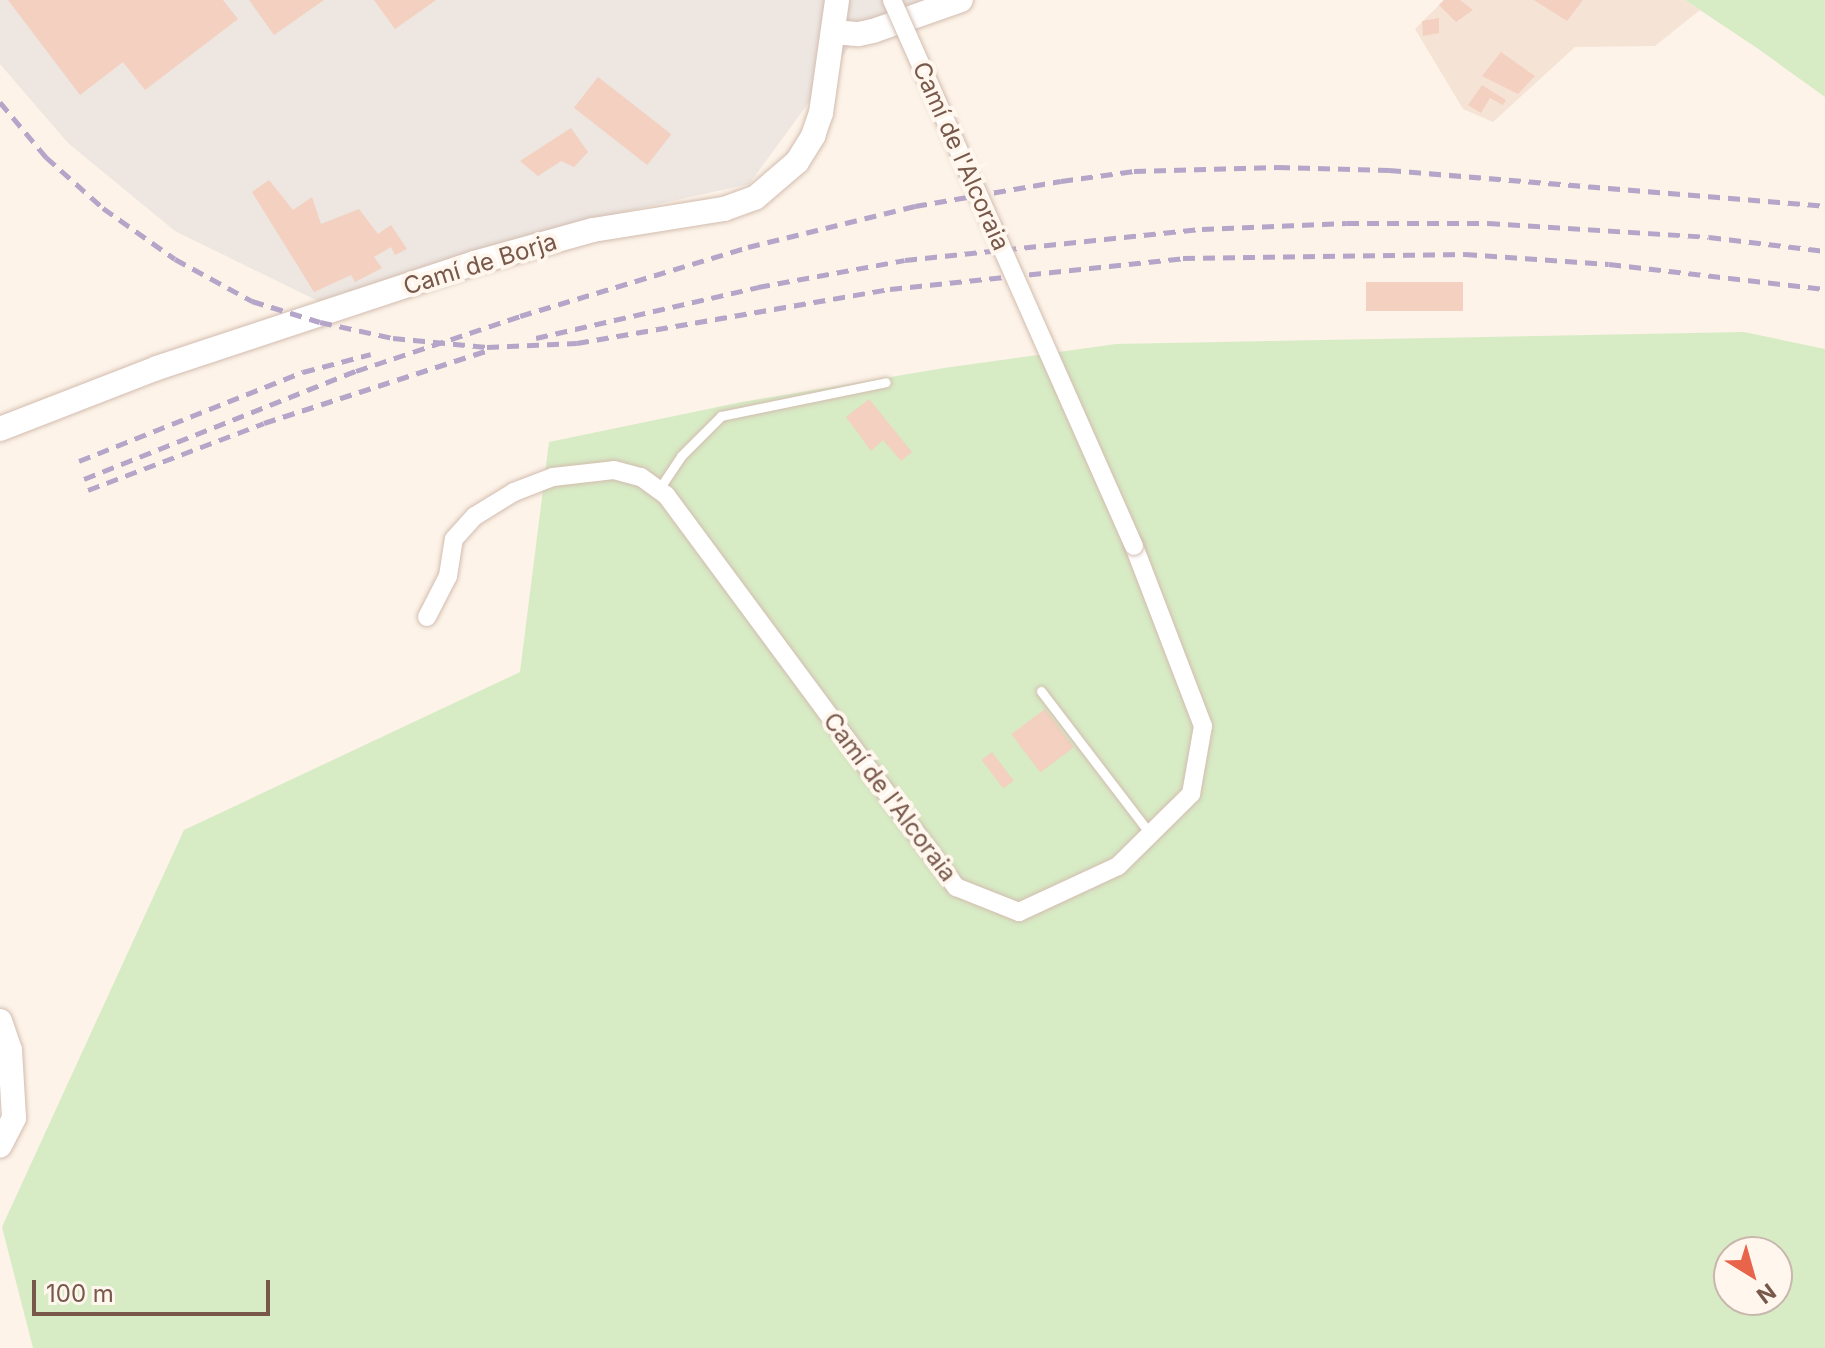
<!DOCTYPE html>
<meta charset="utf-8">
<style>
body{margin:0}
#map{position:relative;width:1825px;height:1348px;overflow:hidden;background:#fdf3e8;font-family:Inter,sans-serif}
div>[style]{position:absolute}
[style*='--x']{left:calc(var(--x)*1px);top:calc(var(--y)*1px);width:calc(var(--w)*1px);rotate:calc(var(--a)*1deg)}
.residential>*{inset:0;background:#f5e4d6}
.industrial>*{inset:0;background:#ede6e1}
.green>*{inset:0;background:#d7ebc5}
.building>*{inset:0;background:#f3d0bf;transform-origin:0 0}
.roads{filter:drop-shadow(0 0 2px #d2bcaf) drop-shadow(0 0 2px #d2bcaf)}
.lane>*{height:9px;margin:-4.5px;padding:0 4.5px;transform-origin:4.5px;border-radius:4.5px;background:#fff}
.street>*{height:18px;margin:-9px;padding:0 9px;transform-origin:9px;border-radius:9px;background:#fff}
.secondary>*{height:24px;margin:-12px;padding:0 12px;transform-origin:12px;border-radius:12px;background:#fff}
.rail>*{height:5px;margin-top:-2.5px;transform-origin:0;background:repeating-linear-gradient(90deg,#b5a5c8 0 12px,transparent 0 20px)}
.bridges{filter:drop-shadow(0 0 2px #d2bcaf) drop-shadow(0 0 2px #d2bcaf)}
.street-bridge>*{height:18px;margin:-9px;padding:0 9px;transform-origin:9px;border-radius:9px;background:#fff}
span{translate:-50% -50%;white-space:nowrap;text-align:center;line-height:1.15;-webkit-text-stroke:8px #fff7ee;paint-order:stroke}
.street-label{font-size:24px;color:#78584b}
.north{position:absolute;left:1713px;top:1236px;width:80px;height:80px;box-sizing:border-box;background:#fff7ee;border:2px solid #c9b7ad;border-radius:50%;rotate:143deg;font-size:22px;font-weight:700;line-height:32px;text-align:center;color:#78584b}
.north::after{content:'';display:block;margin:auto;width:28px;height:36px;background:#e8644b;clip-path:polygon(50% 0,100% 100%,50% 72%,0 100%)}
.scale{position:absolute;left:32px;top:1280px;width:238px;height:36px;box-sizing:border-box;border:4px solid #78584b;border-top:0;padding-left:10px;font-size:24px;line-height:28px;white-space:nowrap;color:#78584b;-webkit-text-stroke:6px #fff7ee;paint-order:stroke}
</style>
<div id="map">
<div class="residential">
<i style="clip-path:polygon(1444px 0,1685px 0,1700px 10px,1655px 46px,1575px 47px,1493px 122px,1463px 109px,1415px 29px)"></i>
</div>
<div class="industrial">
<i style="clip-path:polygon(0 0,964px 0,859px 34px,749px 184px,636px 209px,421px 268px,318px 301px,175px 231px,68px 143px,0 64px)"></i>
</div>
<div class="green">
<i style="clip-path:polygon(1685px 0,1825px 0,1825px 97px,1757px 48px)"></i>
<i style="clip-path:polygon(evenodd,1744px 332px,1825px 349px,1825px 1348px,33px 1348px,2px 1227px,184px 830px,520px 672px,549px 442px,742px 402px,944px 368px,1116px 344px,1744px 332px,1729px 1252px,1777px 1252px,1777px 1300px,1729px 1300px,1729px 1252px)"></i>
</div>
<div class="building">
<i style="clip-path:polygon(8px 0,223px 0,238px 19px,145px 90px,123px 62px,80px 95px)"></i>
<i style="clip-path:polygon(249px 0,324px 0,274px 35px)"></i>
<i style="clip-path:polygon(374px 0,436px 0,395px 29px)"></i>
<i style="clip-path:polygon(1444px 0,1460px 0,1473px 10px,1456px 22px,1439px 5px)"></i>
<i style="clip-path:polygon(1534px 0,1583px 0,1567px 21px)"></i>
<i style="clip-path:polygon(1439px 18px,1439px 33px,1423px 36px,1422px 21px)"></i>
<i style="clip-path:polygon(1501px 52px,1535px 76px,1518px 94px,1482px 76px)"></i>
<i style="left:598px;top:77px;width:93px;height:39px;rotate:38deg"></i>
<i style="clip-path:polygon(1482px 85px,1506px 100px,1503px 105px,1490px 98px,1481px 113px,1468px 105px)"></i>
<i style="clip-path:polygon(571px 128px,588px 152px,574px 167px,561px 161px,538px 176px,520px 161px)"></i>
<i style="clip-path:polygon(269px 180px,293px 210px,312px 197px,321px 224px,359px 209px,378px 234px,391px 225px,407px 249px,395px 255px,391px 247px,374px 257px,382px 268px,355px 282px,351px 275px,314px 292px,252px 192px)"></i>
<i style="left:1366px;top:282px;width:97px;height:29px"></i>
<i style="clip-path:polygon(869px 399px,912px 452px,901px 461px,883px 440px,871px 451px,846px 417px)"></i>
<i style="left:1045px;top:709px;width:48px;height:42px;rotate:53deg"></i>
<i style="left:992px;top:752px;width:36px;height:13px;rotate:53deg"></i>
</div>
<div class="roads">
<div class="lane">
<i style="--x:659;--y:489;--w:40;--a:-56"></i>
<i style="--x:681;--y:456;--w:57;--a:-45"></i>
<i style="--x:721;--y:416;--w:168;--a:-11.6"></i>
<i style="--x:1041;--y:691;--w:181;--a:52.6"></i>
</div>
<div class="street">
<i style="--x:427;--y:617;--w:46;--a:-62.9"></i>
<i style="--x:448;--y:576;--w:37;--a:-81"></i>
<i style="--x:454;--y:539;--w:31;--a:-48"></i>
<i style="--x:475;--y:516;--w:46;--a:-31.6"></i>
<i style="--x:514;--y:492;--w:42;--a:-21"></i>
<i style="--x:553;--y:477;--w:61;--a:-6.5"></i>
<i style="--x:614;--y:470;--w:28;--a:15"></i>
<i style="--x:641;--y:477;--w:31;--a:36"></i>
<i style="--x:666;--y:495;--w:488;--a:53.5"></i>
<i style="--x:956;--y:887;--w:68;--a:21.6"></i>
<i style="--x:1019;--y:912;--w:109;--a:-24.9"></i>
<i style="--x:1118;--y:866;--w:103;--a:-44.6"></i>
<i style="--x:1191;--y:794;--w:69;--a:-80"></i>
<i style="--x:1203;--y:726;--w:193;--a:-111"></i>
</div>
<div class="secondary">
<i style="--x:834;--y:32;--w:25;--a:5"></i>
<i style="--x:859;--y:34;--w:14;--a:-12"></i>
<i style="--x:873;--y:31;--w:93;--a:-19.4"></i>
<i style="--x:0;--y:429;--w:168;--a:-21.2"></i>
<i style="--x:157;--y:368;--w:334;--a:-18.3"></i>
<i style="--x:474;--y:263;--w:123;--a:-15.5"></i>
<i style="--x:593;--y:230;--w:133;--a:-9.1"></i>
<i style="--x:724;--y:209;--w:33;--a:-20"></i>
<i style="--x:755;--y:198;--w:55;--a:-40.6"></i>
<i style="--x:797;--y:162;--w:31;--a:-58"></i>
<i style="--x:813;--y:136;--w:24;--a:-71"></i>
<i style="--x:821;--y:113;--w:114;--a:-81.9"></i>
<i style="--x:0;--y:1021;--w:31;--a:71"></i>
<i style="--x:10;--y:1050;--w:68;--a:86.6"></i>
<i style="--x:14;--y:1118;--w:31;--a:117"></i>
</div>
</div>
<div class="rail">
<i style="--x:0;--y:102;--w:72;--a:50.1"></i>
<i style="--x:46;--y:157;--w:76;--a:41.8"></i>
<i style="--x:103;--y:208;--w:88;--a:35.3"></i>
<i style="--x:175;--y:259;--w:88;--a:28.6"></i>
<i style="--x:252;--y:301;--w:71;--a:17.2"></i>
<i style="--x:320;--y:322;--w:75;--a:12.4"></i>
<i style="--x:393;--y:338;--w:94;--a:5.5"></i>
<i style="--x:487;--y:347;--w:90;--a:-2.5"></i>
<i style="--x:577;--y:343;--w:318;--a:-9.8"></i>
<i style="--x:890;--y:289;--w:295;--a:-6"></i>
<i style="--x:1183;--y:258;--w:282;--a:-0.8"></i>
<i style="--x:1465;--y:254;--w:144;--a:4"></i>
<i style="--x:1609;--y:264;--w:217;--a:6.6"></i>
<i style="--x:536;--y:338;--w:228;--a:-12.9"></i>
<i style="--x:758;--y:287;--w:149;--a:-10.4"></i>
<i style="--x:905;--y:260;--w:299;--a:-6"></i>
<i style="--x:1202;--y:229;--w:145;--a:-2.4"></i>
<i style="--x:1347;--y:223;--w:141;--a:0"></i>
<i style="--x:1488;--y:223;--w:221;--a:3.6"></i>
<i style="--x:1709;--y:237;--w:117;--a:6.9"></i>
<i style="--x:79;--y:461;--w:241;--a:-21.7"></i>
<i style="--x:303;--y:372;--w:70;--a:-14.8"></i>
<i style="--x:84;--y:479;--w:293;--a:-21.7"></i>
<i style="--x:356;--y:371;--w:173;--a:-18.5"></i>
<i style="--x:520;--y:316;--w:238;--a:-16.8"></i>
<i style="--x:748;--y:247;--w:172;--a:-13.8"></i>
<i style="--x:915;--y:206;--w:148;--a:-9.7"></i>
<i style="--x:1061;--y:181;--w:74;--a:-7.8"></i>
<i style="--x:1134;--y:171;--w:144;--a:-1.6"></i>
<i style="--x:1278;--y:167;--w:111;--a:1.5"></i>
<i style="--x:1389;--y:170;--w:437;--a:4.7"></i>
<i style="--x:88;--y:490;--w:188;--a:-20.8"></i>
<i style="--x:264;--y:423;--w:233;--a:-18"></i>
</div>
<div class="bridges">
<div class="street-bridge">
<i style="--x:892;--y:0;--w:597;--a:66.1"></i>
</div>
</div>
<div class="street-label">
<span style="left:961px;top:156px;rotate:66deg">Camí de l'Alcoraia</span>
<span style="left:480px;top:264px;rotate:-17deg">Camí de Borja</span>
<span style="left:890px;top:797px;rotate:53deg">Camí de l'Alcoraia</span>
</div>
<div class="north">N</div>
<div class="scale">100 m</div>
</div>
